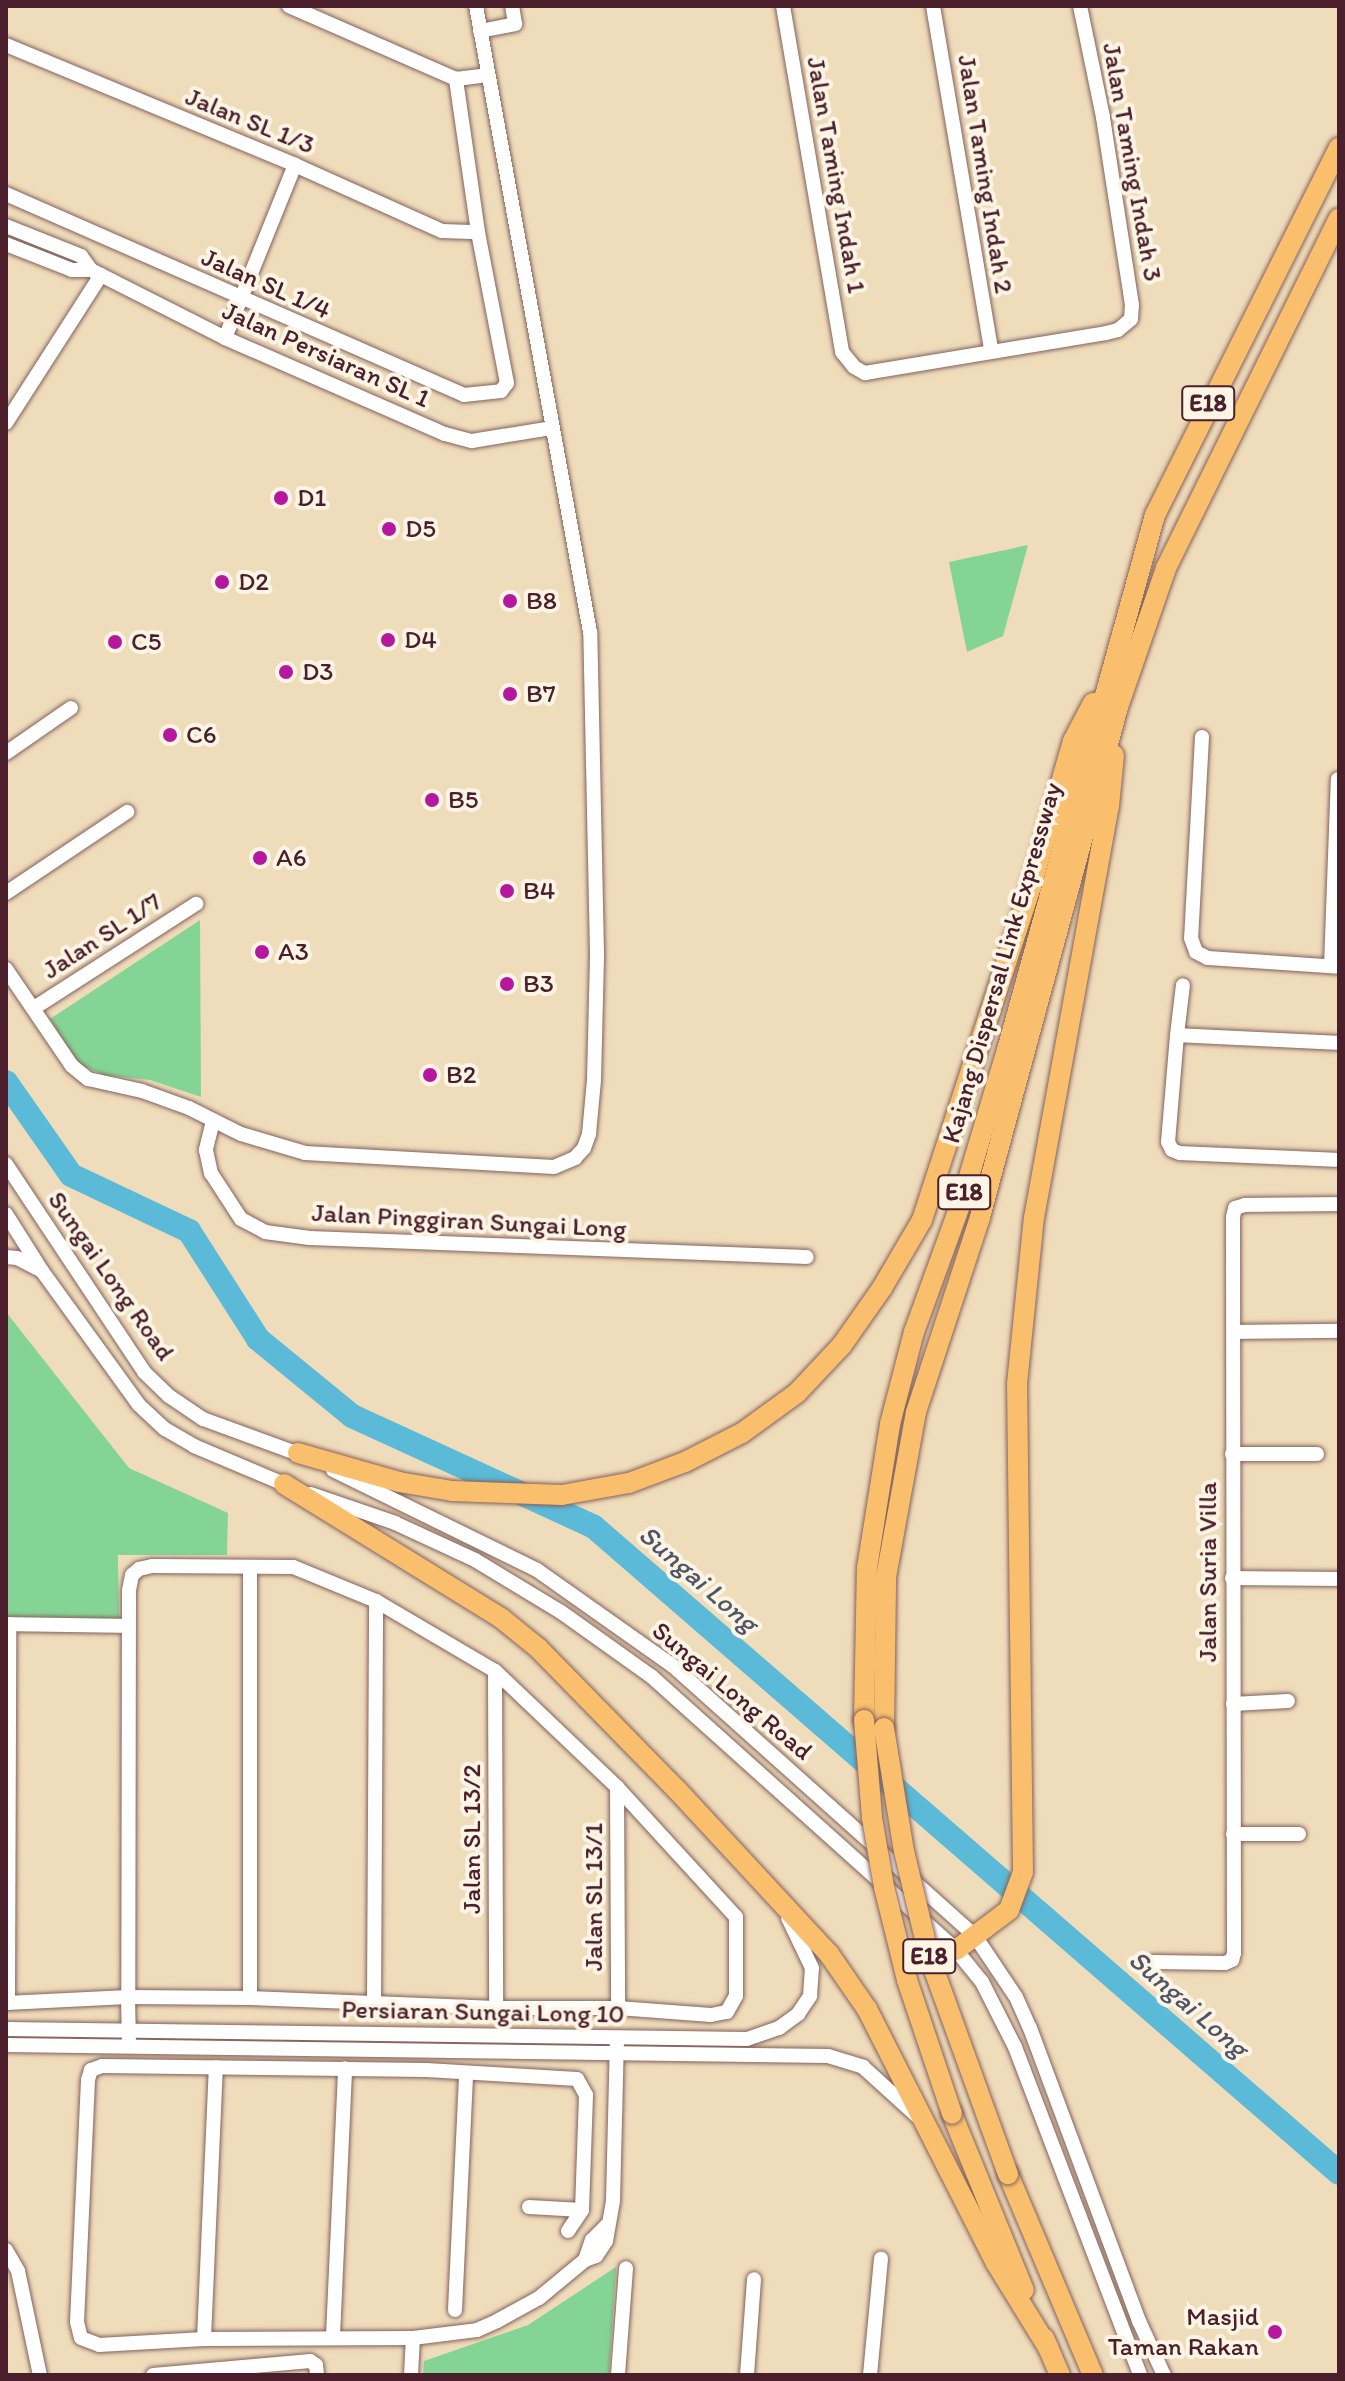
<!DOCTYPE html>
<style>
body{margin:0}
#map{position:relative;width:1345px;height:2381px;overflow:hidden;background:#efdcba;font-family:Itim,sans-serif}
div>[style]{position:absolute}
[style*='--x']{left:calc(var(--x)*1px);top:calc(var(--y)*1px);width:calc(var(--w)*1px);rotate:calc(var(--a)*1deg)}
.green>*{inset:0;background:#84d595}
.river>*{height:24px;margin:-12px;padding:0 12px;transform-origin:12px;border-radius:12px;background:#5abad8}
.roads{filter:drop-shadow(0 0 2px #84615d) drop-shadow(0 0 2px #84615d)}
.minor>*{height:14px;margin:-7px;padding:0 7px;transform-origin:7px;border-radius:7px;background:#fff}
.highway>*{height:20px;margin:-10px;padding:0 10px;transform-origin:10px;border-radius:10px;background:#f9bf6d}
.bridges{filter:drop-shadow(0 0 2px #84615d) drop-shadow(0 0 2px #84615d)}
.highway-bridge>*{height:20px;margin:-10px;padding:0 10px;transform-origin:10px;border-radius:10px;background:#f9bf6d}
.dots>*{width:22px;height:22px;translate:-50% -50%;box-sizing:border-box;border:4px solid #fcf5e5;border-radius:50%}
span{translate:-50% -50%;white-space:nowrap;text-align:center;line-height:1.15;-webkit-text-stroke:8px #fcf5e5;paint-order:stroke}
.shield-label span{padding:2px 6px;background:#fcf5e5;border:2px solid;border-radius:6px;-webkit-text-stroke-width:0}
.shield-label{font-size:24px;color:#4a1f2b;font-weight:700}
.street-label{font-size:26px;color:#4a1f2b}
.poi-label{font-size:26px;color:#4a1f2b}
.left{translate:0 -50%;text-align:left}
.right{translate:-100% -50%;text-align:right}
.water-label{font-size:28px;color:#505568;font-style:italic}
.frame{position:absolute;inset:0;border:8px solid #4a1f2b;pointer-events:none}
</style>
<div id="map">
<div class="green">
<i style="clip-path:polygon(1028px 545px,1003px 636px,967px 652px,949px 562px)"></i>
<i style="clip-path:polygon(200px 920px,201px 1097px,150px 1080px,104px 1075px,78px 1064px,50px 1019px)"></i>
<i style="clip-path:polygon(6px 1312px,129px 1468px,228px 1513px,227px 1555px,118px 1555px,119px 1620px,6px 1619px)"></i>
<i style="clip-path:polygon(616px 2267px,609px 2375px,423px 2375px,424px 2361px,528px 2325px)"></i>
</div>
<div class="river">
<i style="--x:6;--y:1082;--w:113;--a:55"></i>
<i style="--x:71;--y:1175;--w:131;--a:25.4"></i>
<i style="--x:189;--y:1231;--w:128;--a:57.4"></i>
<i style="--x:258;--y:1339;--w:122;--a:39.3"></i>
<i style="--x:352;--y:1416;--w:266;--a:24.6"></i>
<i style="--x:594;--y:1527;--w:986;--a:40.93"></i>
</div>
<div class="roads">
<div class="minor">
<i style="--x:289;--y:6;--w:182;--a:23.6"></i>
<i style="--x:456;--y:79;--w:31;--a:-7"></i>
<i style="--x:783;--y:6;--w:351;--a:80.3"></i>
<i style="--x:842;--y:352;--w:19;--a:51"></i>
<i style="--x:854;--y:367;--w:13;--a:29"></i>
<i style="--x:865;--y:373;--w:244;--a:-9.4"></i>
<i style="--x:1106;--y:333;--w:12;--a:-14"></i>
<i style="--x:1118;--y:330;--w:17;--a:-40"></i>
<i style="--x:1131;--y:319;--w:14;--a:-86"></i>
<i style="--x:1132;--y:305;--w:190;--a:-98.8"></i>
<i style="--x:1103;--y:117;--w:113;--a:-101.7"></i>
<i style="--x:933;--y:6;--w:349;--a:80.4"></i>
<i style="--x:480;--y:31;--w:36;--a:-11"></i>
<i style="--x:515;--y:24;--w:18;--a:-99"></i>
<i style="--x:6;--y:45;--w:313;--a:22.5"></i>
<i style="--x:295;--y:165;--w:161;--a:24.2"></i>
<i style="--x:442;--y:231;--w:36;--a:2"></i>
<i style="--x:6;--y:194;--w:500;--a:23.69"></i>
<i style="--x:464;--y:395;--w:37;--a:-6"></i>
<i style="--x:501;--y:391;--w:10;--a:-53"></i>
<i style="--x:507;--y:383;--w:154;--a:-100.9"></i>
<i style="--x:478;--y:232;--w:155;--a:-98.2"></i>
<i style="--x:6;--y:226;--w:81;--a:21.8"></i>
<i style="--x:81;--y:256;--w:17;--a:54"></i>
<i style="--x:6;--y:244;--w:71;--a:21.5"></i>
<i style="--x:72;--y:270;--w:19;--a:0"></i>
<i style="--x:91;--y:270;--w:150;--a:26.9"></i>
<i style="--x:225;--y:338;--w:240;--a:23.6"></i>
<i style="--x:445;--y:434;--w:28;--a:15"></i>
<i style="--x:472;--y:441;--w:80;--a:-9.3"></i>
<i style="--x:225;--y:338;--w:187;--a:-68"></i>
<i style="--x:6;--y:423;--w:176;--a:-57.3"></i>
<i style="--x:1202;--y:737;--w:201;--a:93.1"></i>
<i style="--x:1191;--y:938;--w:15;--a:70"></i>
<i style="--x:1196;--y:952;--w:13;--a:27"></i>
<i style="--x:1208;--y:958;--w:131;--a:3.9"></i>
<i style="--x:6;--y:753;--w:79;--a:-34.7"></i>
<i style="--x:6;--y:893;--w:146;--a:-33.8"></i>
<i style="--x:1331;--y:966;--w:187;--a:-87.9"></i>
<i style="--x:6;--y:969;--w:117;--a:55.8"></i>
<i style="--x:72;--y:1066;--w:21;--a:39"></i>
<i style="--x:88;--y:1079;--w:55;--a:12.5"></i>
<i style="--x:142;--y:1091;--w:50;--a:19.9"></i>
<i style="--x:189;--y:1108;--w:58;--a:26.6"></i>
<i style="--x:241;--y:1134;--w:67;--a:16.5"></i>
<i style="--x:305;--y:1153;--w:249;--a:3.2"></i>
<i style="--x:554;--y:1167;--w:23;--a:-23"></i>
<i style="--x:575;--y:1158;--w:13;--a:-48"></i>
<i style="--x:584;--y:1148;--w:15;--a:-70"></i>
<i style="--x:589;--y:1134;--w:54;--a:-84.7"></i>
<i style="--x:594;--y:1080;--w:127;--a:-88.6"></i>
<i style="--x:597;--y:953;--w:321;--a:-91.2"></i>
<i style="--x:590;--y:632;--w:636;--a:-100.32"></i>
<i style="--x:34;--y:1008;--w:193;--a:-32.7"></i>
<i style="--x:1177;--y:1035;--w:50;--a:-83.2"></i>
<i style="--x:1339;--y:1043;--w:162;--a:-177.2"></i>
<i style="--x:1177;--y:1035;--w:107;--a:94.8"></i>
<i style="--x:1168;--y:1142;--w:9;--a:63"></i>
<i style="--x:1172;--y:1150;--w:9;--a:21"></i>
<i style="--x:1180;--y:1153;--w:159;--a:2.5"></i>
<i style="--x:213;--y:1121;--w:30;--a:104"></i>
<i style="--x:206;--y:1150;--w:24;--a:78"></i>
<i style="--x:211;--y:1173;--w:55;--a:56.9"></i>
<i style="--x:241;--y:1219;--w:27;--a:28"></i>
<i style="--x:265;--y:1232;--w:45;--a:7.6"></i>
<i style="--x:310;--y:1238;--w:497;--a:2.2"></i>
<i style="--x:6;--y:1164;--w:250;--a:56.4"></i>
<i style="--x:144;--y:1372;--w:35;--a:44"></i>
<i style="--x:169;--y:1396;--w:41;--a:34.1"></i>
<i style="--x:203;--y:1419;--w:111;--a:20.1"></i>
<i style="--x:6;--y:1214;--w:67;--a:57.7"></i>
<i style="--x:42;--y:1271;--w:165;--a:54.1"></i>
<i style="--x:139;--y:1405;--w:35;--a:43"></i>
<i style="--x:165;--y:1429;--w:34;--a:30"></i>
<i style="--x:194;--y:1446;--w:105;--a:22.9"></i>
<i style="--x:6;--y:1257;--w:11;--a:5"></i>
<i style="--x:17;--y:1258;--w:28;--a:27"></i>
<i style="--x:1234;--y:1332;--w:104;--a:-0.6"></i>
<i style="--x:1232;--y:1454;--w:85;--a:0"></i>
<i style="--x:333;--y:1470;--w:227;--a:26.1"></i>
<i style="--x:537;--y:1570;--w:166;--a:35.2"></i>
<i style="--x:673;--y:1666;--w:405;--a:41.8"></i>
<i style="--x:975;--y:1936;--w:73;--a:56.1"></i>
<i style="--x:1016;--y:1997;--w:34;--a:66"></i>
<i style="--x:1030;--y:2028;--w:313;--a:69.6"></i>
<i style="--x:1139;--y:2321;--w:60;--a:65.2"></i>
<i style="--x:311;--y:1494;--w:89;--a:19"></i>
<i style="--x:395;--y:1523;--w:88;--a:24.8"></i>
<i style="--x:475;--y:1560;--w:100;--a:31.2"></i>
<i style="--x:561;--y:1612;--w:112;--a:35.5"></i>
<i style="--x:652;--y:1677;--w:409;--a:41.9"></i>
<i style="--x:956;--y:1950;--w:41;--a:50.9"></i>
<i style="--x:982;--y:1982;--w:73;--a:63.1"></i>
<i style="--x:1015;--y:2047;--w:351;--a:69.1"></i>
<i style="--x:1232;--y:1578;--w:107;--a:0.5"></i>
<i style="--x:6;--y:1624;--w:123;--a:0.9"></i>
<i style="--x:495;--y:1671;--w:337;--a:89.8"></i>
<i style="--x:1233;--y:1704;--w:55;--a:-3.1"></i>
<i style="--x:617;--y:1787;--w:221;--a:89.7"></i>
<i style="--x:1233;--y:1834;--w:66;--a:0"></i>
<i style="--x:1153;--y:1962;--w:72;--a:0.8"></i>
<i style="--x:1225;--y:1963;--w:8;--a:-23"></i>
<i style="--x:1232;--y:1960;--w:7;--a:-74"></i>
<i style="--x:1234;--y:1953;--w:736;--a:-90.08"></i>
<i style="--x:1233;--y:1217;--w:9;--a:-77"></i>
<i style="--x:1235;--y:1208;--w:10;--a:-17"></i>
<i style="--x:1245;--y:1205;--w:94;--a:-0.6"></i>
<i style="--x:250;--y:1998;--w:431;--a:-90"></i>
<i style="--x:6;--y:2003;--w:122;--a:-2.8"></i>
<i style="--x:128;--y:1997;--w:122;--a:0.5"></i>
<i style="--x:250;--y:1998;--w:246;--a:2.3"></i>
<i style="--x:496;--y:2008;--w:122;--a:0"></i>
<i style="--x:618;--y:2008;--w:93;--a:4.3"></i>
<i style="--x:711;--y:2015;--w:16;--a:-11"></i>
<i style="--x:727;--y:2012;--w:18;--a:-61"></i>
<i style="--x:736;--y:1996;--w:79;--a:-90"></i>
<i style="--x:736;--y:1917;--w:176;--a:-132.5"></i>
<i style="--x:617;--y:1787;--w:168;--a:-136.4"></i>
<i style="--x:495;--y:1671;--w:138;--a:-149.5"></i>
<i style="--x:376;--y:1601;--w:90;--a:-157.7"></i>
<i style="--x:293;--y:1567;--w:141;--a:-179.6"></i>
<i style="--x:152;--y:1566;--w:13;--a:167"></i>
<i style="--x:139;--y:1569;--w:9;--a:139"></i>
<i style="--x:132;--y:1575;--w:16;--a:101"></i>
<i style="--x:129;--y:1591;--w:406;--a:90.1"></i>
<i style="--x:128;--y:1997;--w:47;--a:88.8"></i>
<i style="--x:8;--y:2003;--w:379;--a:-89.8"></i>
<i style="--x:374;--y:2004;--w:403;--a:-89.7"></i>
<i style="--x:6;--y:2029;--w:741;--a:0.77"></i>
<i style="--x:747;--y:2039;--w:34;--a:-19"></i>
<i style="--x:779;--y:2028;--w:24;--a:-36"></i>
<i style="--x:798;--y:2014;--w:22;--a:-56"></i>
<i style="--x:810;--y:1996;--w:28;--a:-86"></i>
<i style="--x:812;--y:1968;--w:55;--a:-115.6"></i>
<i style="--x:6;--y:2045;--w:822;--a:0.77"></i>
<i style="--x:828;--y:2056;--w:37;--a:17"></i>
<i style="--x:863;--y:2067;--w:73;--a:42.2"></i>
<i style="--x:529;--y:2207;--w:53;--a:3.2"></i>
<i style="--x:582;--y:2210;--w:115;--a:-88"></i>
<i style="--x:586;--y:2095;--w:18;--a:-119"></i>
<i style="--x:577;--y:2079;--w:151;--a:-176.6"></i>
<i style="--x:426;--y:2070;--w:324;--a:-179.3"></i>
<i style="--x:102;--y:2066;--w:12;--a:160"></i>
<i style="--x:91;--y:2070;--w:10;--a:107"></i>
<i style="--x:88;--y:2080;--w:242;--a:92.6"></i>
<i style="--x:77;--y:2322;--w:16;--a:76"></i>
<i style="--x:81;--y:2338;--w:19;--a:21"></i>
<i style="--x:99;--y:2345;--w:105;--a:-3.3"></i>
<i style="--x:204;--y:2339;--w:209;--a:-0.3"></i>
<i style="--x:413;--y:2338;--w:64;--a:-7.1"></i>
<i style="--x:477;--y:2330;--w:22;--a:-24"></i>
<i style="--x:497;--y:2321;--w:48;--a:-28.7"></i>
<i style="--x:539;--y:2298;--w:60;--a:-39.6"></i>
<i style="--x:585;--y:2260;--w:12;--a:-20"></i>
<i style="--x:596;--y:2256;--w:18;--a:-56"></i>
<i style="--x:606;--y:2241;--w:41;--a:-80.1"></i>
<i style="--x:613;--y:2201;--w:162;--a:-88.6"></i>
<i style="--x:568;--y:2231;--w:25;--a:-56"></i>
<i style="--x:6;--y:2250;--w:24;--a:60"></i>
<i style="--x:18;--y:2271;--w:106;--a:78.1"></i>
<i style="--x:585;--y:2260;--w:21;--a:-71"></i>
<i style="--x:592;--y:2240;--w:21;--a:-45"></i>
<i style="--x:455;--y:2310;--w:236;--a:-87.3"></i>
<i style="--x:333;--y:2336;--w:268;--a:-87.4"></i>
<i style="--x:204;--y:2339;--w:272;--a:-87.5"></i>
<i style="--x:153;--y:2375;--w:158;--a:-5.1"></i>
<i style="--x:310;--y:2361;--w:7;--a:34"></i>
<i style="--x:316;--y:2365;--w:10;--a:84"></i>
<i style="--x:411;--y:2375;--w:37;--a:-87"></i>
<i style="--x:618;--y:2375;--w:107;--a:-85.7"></i>
<i style="--x:747;--y:2375;--w:96;--a:-85.8"></i>
<i style="--x:870;--y:2375;--w:117;--a:-84.6"></i>
</div>
<div class="highway">
<i style="--x:298;--y:1453;--w:105;--a:16"></i>
<i style="--x:399;--y:1482;--w:54;--a:9.6"></i>
<i style="--x:452;--y:1491;--w:110;--a:2.1"></i>
<i style="--x:562;--y:1495;--w:68;--a:-10.2"></i>
<i style="--x:629;--y:1483;--w:60;--a:-20.6"></i>
<i style="--x:685;--y:1462;--w:64;--a:-27"></i>
<i style="--x:742;--y:1433;--w:68;--a:-36"></i>
<i style="--x:797;--y:1393;--w:66;--a:-46.8"></i>
<i style="--x:842;--y:1345;--w:70;--a:-54.9"></i>
<i style="--x:882;--y:1288;--w:79;--a:-59.5"></i>
<i style="--x:922;--y:1220;--w:350;--a:-71.9"></i>
<i style="--x:1031;--y:887;--w:152;--a:-74"></i>
<i style="--x:1073;--y:741;--w:43;--a:-62.2"></i>
<i style="--x:284;--y:1484;--w:255;--a:31.7"></i>
<i style="--x:501;--y:1618;--w:48;--a:39"></i>
<i style="--x:538;--y:1648;--w:200;--a:45.6"></i>
<i style="--x:678;--y:1791;--w:222;--a:47.2"></i>
<i style="--x:829;--y:1954;--w:67;--a:55.4"></i>
<i style="--x:867;--y:2009;--w:285;--a:63.1"></i>
<i style="--x:996;--y:2263;--w:101;--a:58.4"></i>
<i style="--x:864;--y:1720;--w:152;--a:-88.9"></i>
<i style="--x:867;--y:1568;--w:146;--a:-80.9"></i>
<i style="--x:890;--y:1424;--w:95;--a:-75.4"></i>
<i style="--x:914;--y:1332;--w:137;--a:-70"></i>
<i style="--x:961;--y:1203;--w:160;--a:-73.3"></i>
<i style="--x:1007;--y:1050;--w:555;--a:-74.54"></i>
<i style="--x:1155;--y:515;--w:411;--a:-63.4"></i>
<i style="--x:884;--y:1728;--w:151;--a:-89.2"></i>
<i style="--x:886;--y:1577;--w:168;--a:-79.7"></i>
<i style="--x:916;--y:1412;--w:205;--a:-71.8"></i>
<i style="--x:980;--y:1217;--w:528;--a:-74.86"></i>
<i style="--x:1118;--y:707;--w:147;--a:-70.9"></i>
<i style="--x:1166;--y:568;--w:390;--a:-63.7"></i>
<i style="--x:956;--y:1950;--w:66;--a:-37"></i>
<i style="--x:1009;--y:1910;--w:40;--a:-69.8"></i>
<i style="--x:1023;--y:1872;--w:488;--a:-90.7"></i>
<i style="--x:1017;--y:1384;--w:167;--a:-84.2"></i>
<i style="--x:1034;--y:1218;--w:419;--a:-79.7"></i>
<i style="--x:1109;--y:806;--w:51;--a:-84.4"></i>
<i style="--x:952;--y:2114;--w:190;--a:67.8"></i>
<i style="--x:1008;--y:2174;--w:218;--a:67.1"></i>
<i style="--x:1044;--y:2338;--w:40;--a:66.6"></i>
</div>
</div>
<div class="bridges">
<div class="highway-bridge">
<i style="--x:864;--y:1720;--w:98;--a:85.3"></i>
<i style="--x:872;--y:1818;--w:70;--a:80.1"></i>
<i style="--x:884;--y:1887;--w:96;--a:76.1"></i>
<i style="--x:907;--y:1980;--w:141;--a:71.4"></i>
<i style="--x:884;--y:1728;--w:125;--a:80.8"></i>
<i style="--x:904;--y:1851;--w:108;--a:76.6"></i>
<i style="--x:929;--y:1956;--w:232;--a:70.1"></i>
</div>
</div>
<div class="dots">
<i style="left:281px;top:498px;background:#b5179e"></i>
<i style="left:389px;top:529px;background:#b5179e"></i>
<i style="left:222px;top:582px;background:#b5179e"></i>
<i style="left:510px;top:601px;background:#b5179e"></i>
<i style="left:388px;top:640px;background:#b5179e"></i>
<i style="left:115px;top:642px;background:#b5179e"></i>
<i style="left:286px;top:672px;background:#b5179e"></i>
<i style="left:510px;top:694px;background:#b5179e"></i>
<i style="left:170px;top:735px;background:#b5179e"></i>
<i style="left:432px;top:800px;background:#b5179e"></i>
<i style="left:260px;top:858px;background:#b5179e"></i>
<i style="left:507px;top:891px;background:#b5179e"></i>
<i style="left:262px;top:952px;background:#b5179e"></i>
<i style="left:507px;top:984px;background:#b5179e"></i>
<i style="left:430px;top:1075px;background:#b5179e"></i>
<i style="left:1275px;top:2332px;background:#b5179e"></i>
</div>
<div class="shield-label">
<span style="left:1208px;top:403px">E18</span>
<span style="left:964px;top:1192px">E18</span>
<span style="left:929px;top:1956px">E18</span>
</div>
<div class="street-label">
<span style="left:250px;top:121px;rotate:22deg">Jalan SL 1/3</span>
<span style="left:1132px;top:162px;rotate:80deg">Jalan Taming Indah 3</span>
<span style="left:985px;top:174px;rotate:81deg">Jalan Taming Indah 2</span>
<span style="left:836px;top:175px;rotate:80deg">Jalan Taming Indah 1</span>
<span style="left:266px;top:284px;rotate:24deg">Jalan SL 1/4</span>
<span style="left:326px;top:355px;rotate:24deg">Jalan Persiaran SL 1</span>
<span style="left:102px;top:936px;rotate:-33deg">Jalan SL 1/7</span>
<span style="left:1002px;top:963px;rotate:-74deg">Kajang Dispersal Link Expressway</span>
<span style="left:469px;top:1221px;rotate:3deg">Jalan Pinggiran Sungai Long</span>
<span style="left:111px;top:1276px;rotate:55deg">Sungai Long Road</span>
<span style="left:1208px;top:1572px;rotate:-90deg">Jalan Suria Villa</span>
<span style="left:732px;top:1691px;rotate:40deg">Sungai Long Road</span>
<span style="left:472px;top:1839px;rotate:-90deg">Jalan SL 13/2</span>
<span style="left:594px;top:1897px;rotate:-90deg">Jalan SL 13/1</span>
<span style="left:483px;top:2012px;rotate:1deg">Persiaran Sungai Long 10</span>
</div>
<div class="poi-label">
<span class="left" style="left:297px;top:498px">D1</span>
<span class="left" style="left:405px;top:529px">D5</span>
<span class="left" style="left:238px;top:582px">D2</span>
<span class="left" style="left:526px;top:601px">B8</span>
<span class="left" style="left:404px;top:640px">D4</span>
<span class="left" style="left:131px;top:642px">C5</span>
<span class="left" style="left:302px;top:672px">D3</span>
<span class="left" style="left:526px;top:694px">B7</span>
<span class="left" style="left:186px;top:735px">C6</span>
<span class="left" style="left:448px;top:800px">B5</span>
<span class="left" style="left:276px;top:858px">A6</span>
<span class="left" style="left:523px;top:891px">B4</span>
<span class="left" style="left:278px;top:952px">A3</span>
<span class="left" style="left:523px;top:984px">B3</span>
<span class="left" style="left:446px;top:1075px">B2</span>
<span class="right" style="left:1259px;top:2332px">Masjid<br>Taman Rakan</span>
</div>
<div class="water-label">
<span style="left:699px;top:1578px;rotate:41deg">Sungai Long</span>
<span style="left:1189px;top:2003px;rotate:41deg">Sungai Long</span>
</div>
<div class="frame"></div>
</div>
